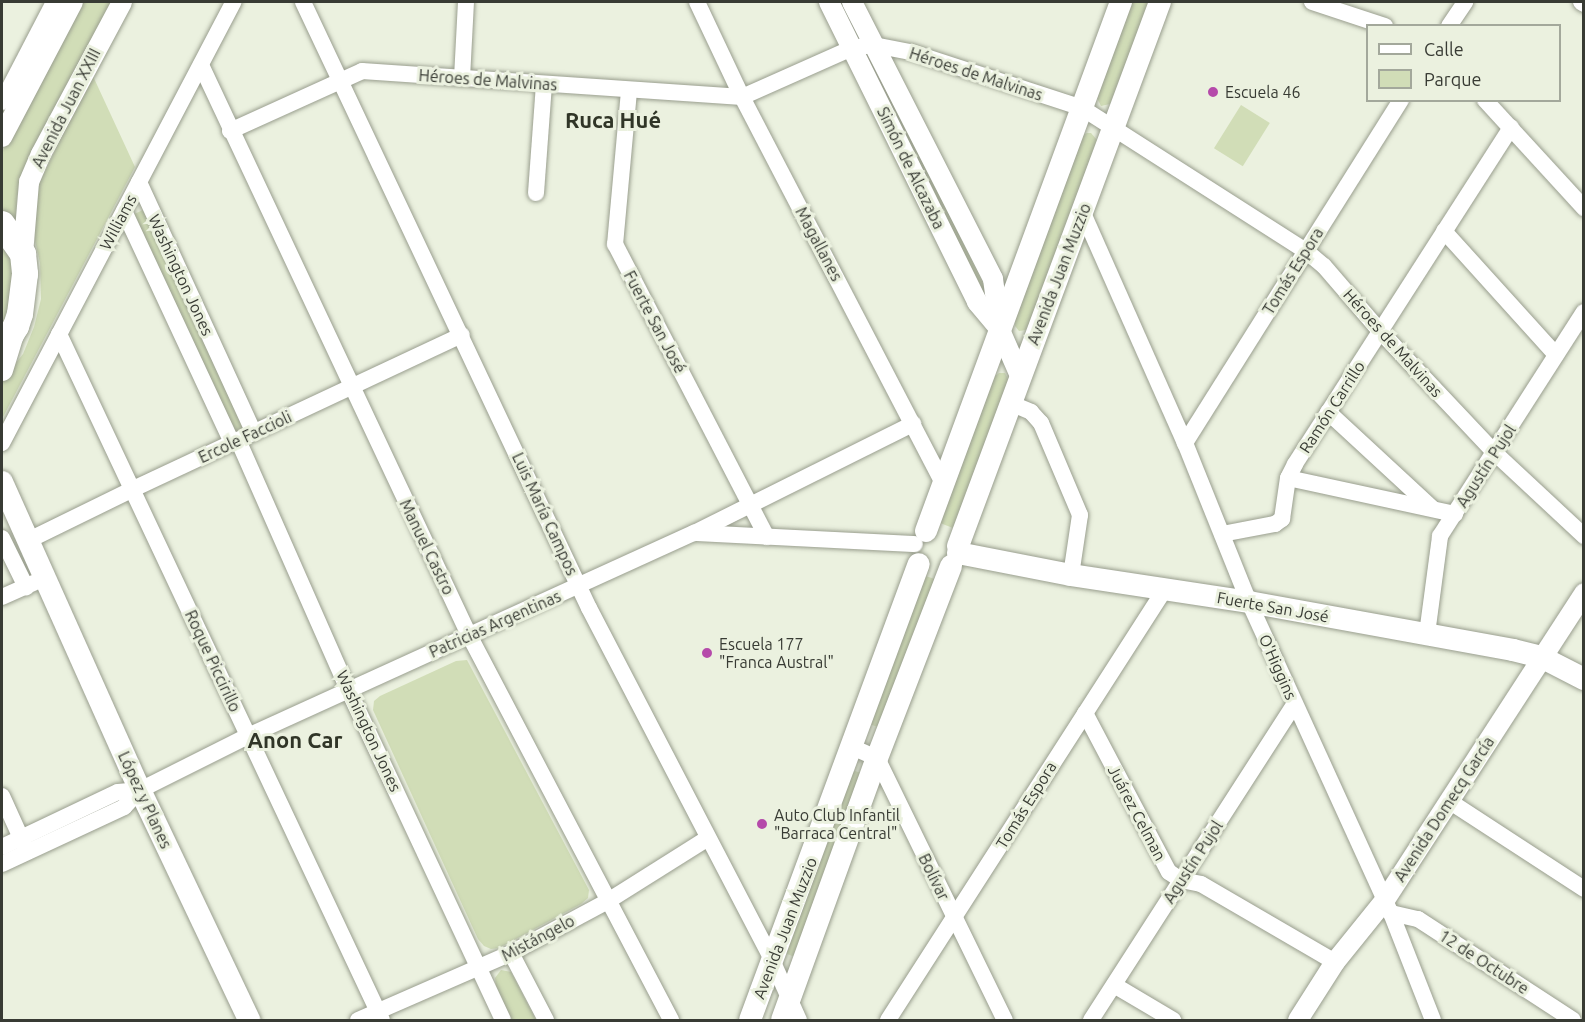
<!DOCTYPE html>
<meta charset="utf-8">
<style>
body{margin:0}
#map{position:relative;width:1585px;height:1022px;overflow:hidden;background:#ebf1df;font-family:Ubuntu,sans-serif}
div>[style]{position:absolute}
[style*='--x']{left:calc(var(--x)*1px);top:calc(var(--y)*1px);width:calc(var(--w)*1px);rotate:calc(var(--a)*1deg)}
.green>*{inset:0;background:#d1ddb7;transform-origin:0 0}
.roads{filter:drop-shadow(0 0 2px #999e8e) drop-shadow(0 0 2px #999e8e)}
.minor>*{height:16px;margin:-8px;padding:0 8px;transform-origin:8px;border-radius:8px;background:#fff}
.tertiary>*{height:20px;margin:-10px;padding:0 10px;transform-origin:10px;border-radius:10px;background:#fff}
.secondary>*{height:22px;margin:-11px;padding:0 11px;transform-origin:11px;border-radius:11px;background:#fff}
.primary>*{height:26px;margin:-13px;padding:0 13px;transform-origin:13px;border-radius:13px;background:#fff}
.dots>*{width:16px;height:16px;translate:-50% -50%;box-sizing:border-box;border:3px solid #ebf1df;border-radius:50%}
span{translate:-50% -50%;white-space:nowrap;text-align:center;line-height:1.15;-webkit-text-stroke:6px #ebf1df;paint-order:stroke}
.street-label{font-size:16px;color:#383b34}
.poi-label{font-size:16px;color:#383b34}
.left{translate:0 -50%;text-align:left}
.district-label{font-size:22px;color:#303527;font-weight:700}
.frame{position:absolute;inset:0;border:3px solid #383b34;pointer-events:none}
.legend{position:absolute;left:1366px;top:24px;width:195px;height:78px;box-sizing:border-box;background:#ebf1df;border:2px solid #a3a89b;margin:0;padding:8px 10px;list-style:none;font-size:18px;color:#383b34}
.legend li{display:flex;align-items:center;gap:12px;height:30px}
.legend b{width:30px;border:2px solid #a3a89b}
</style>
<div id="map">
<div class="green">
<i style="clip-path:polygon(81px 2px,114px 2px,24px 174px,17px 196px,16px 223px,2px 214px,2px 152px)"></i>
<i style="clip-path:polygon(1132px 2px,1149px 2px,1110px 104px,1101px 106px,1097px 98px)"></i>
<i style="clip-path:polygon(92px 74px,135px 167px,2px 419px,2px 381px,23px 354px,34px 327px,41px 299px,40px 263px,31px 223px,37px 188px)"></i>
<i style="left:889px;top:91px;width:230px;height:7px;rotate:64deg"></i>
<i style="left:1241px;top:105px;width:34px;height:51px;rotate:32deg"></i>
<i style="clip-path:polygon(1087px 133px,1091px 133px,1097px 140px,1029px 326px,1026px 330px,1019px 331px,1015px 326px,1015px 320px,1083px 135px)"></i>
<i style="left:143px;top:210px;width:240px;height:12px;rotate:65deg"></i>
<i style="clip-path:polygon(2px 232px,13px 253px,16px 283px,2px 335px)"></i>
<i style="clip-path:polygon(999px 373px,1005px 373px,1009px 381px,953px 528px,940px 523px,995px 376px)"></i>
<i style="clip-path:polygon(922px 575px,935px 579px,878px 727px,872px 725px,871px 718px)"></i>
<i style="clip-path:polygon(467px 660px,589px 890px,588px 898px,581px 904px,499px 948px,491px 949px,484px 946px,478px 939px,373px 710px,374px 701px,380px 696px,456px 661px)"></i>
<i style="clip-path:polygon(855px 771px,861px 773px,795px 957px,787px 954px,786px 947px,850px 773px)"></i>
<i style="clip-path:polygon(501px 970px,511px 972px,536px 1020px,511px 1020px,496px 986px,495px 978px)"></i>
</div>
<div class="roads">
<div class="minor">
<i style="--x:303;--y:2;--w:670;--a:64.74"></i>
<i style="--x:589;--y:608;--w:397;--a:62.5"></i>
<i style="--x:772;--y:960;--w:66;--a:65.8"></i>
<i style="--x:697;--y:2;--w:105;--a:64.7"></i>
<i style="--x:742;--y:97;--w:437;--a:62.5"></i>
<i style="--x:1312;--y:2;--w:77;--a:18.2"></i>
<i style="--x:1581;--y:2;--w:4;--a:34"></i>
<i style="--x:1449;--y:26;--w:29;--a:-56"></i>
<i style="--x:201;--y:65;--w:630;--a:64.82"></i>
<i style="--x:469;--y:635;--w:435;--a:62.3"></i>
<i style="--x:462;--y:78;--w:76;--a:-87"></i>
<i style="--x:629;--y:91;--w:154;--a:95.2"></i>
<i style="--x:615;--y:244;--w:330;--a:62.6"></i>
<i style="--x:1485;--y:100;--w:147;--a:47.5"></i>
<i style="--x:2;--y:102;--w:113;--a:-62.5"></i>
<i style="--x:230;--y:131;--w:145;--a:-24.4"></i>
<i style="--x:362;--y:71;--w:381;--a:3.9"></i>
<i style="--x:742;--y:97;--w:120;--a:-24"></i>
<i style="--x:852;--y:48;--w:22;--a:-8"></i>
<i style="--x:874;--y:45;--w:38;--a:11"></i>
<i style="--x:911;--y:52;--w:180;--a:18.1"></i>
<i style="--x:1082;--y:108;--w:266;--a:32.6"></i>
<i style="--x:1306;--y:251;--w:23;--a:40"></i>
<i style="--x:1324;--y:266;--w:86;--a:49.3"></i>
<i style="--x:1380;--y:331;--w:168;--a:46.7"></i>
<i style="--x:1495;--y:453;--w:122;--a:43"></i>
<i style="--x:139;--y:182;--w:276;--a:65.4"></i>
<i style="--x:536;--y:193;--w:108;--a:-85.8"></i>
<i style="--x:124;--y:211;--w:256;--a:65"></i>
<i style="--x:1083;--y:213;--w:252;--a:66.1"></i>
<i style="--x:1185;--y:443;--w:171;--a:68.1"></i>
<i style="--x:1249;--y:602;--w:342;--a:65.5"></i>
<i style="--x:1391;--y:913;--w:115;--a:68.6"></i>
<i style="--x:1444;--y:231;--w:167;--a:47.9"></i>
<i style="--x:59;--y:334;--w:758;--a:64.79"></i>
<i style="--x:1010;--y:403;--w:23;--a:23"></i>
<i style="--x:1031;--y:412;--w:15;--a:48"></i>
<i style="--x:1041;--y:423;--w:100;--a:67"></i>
<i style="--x:1080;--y:515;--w:61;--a:98.5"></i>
<i style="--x:1328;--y:412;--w:142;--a:42.7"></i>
<i style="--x:238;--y:440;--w:272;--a:66.2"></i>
<i style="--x:348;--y:689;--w:365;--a:64.9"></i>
<i style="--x:2;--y:443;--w:498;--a:-62.3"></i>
<i style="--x:1185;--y:443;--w:405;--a:-57.8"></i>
<i style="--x:1288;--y:478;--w:171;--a:12.2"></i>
<i style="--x:695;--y:533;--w:220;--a:2.9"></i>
<i style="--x:1222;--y:534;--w:54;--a:-10.7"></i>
<i style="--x:1275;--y:524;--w:9;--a:-36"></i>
<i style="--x:1282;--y:519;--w:41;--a:-81.7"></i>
<i style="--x:1288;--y:478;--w:16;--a:-63"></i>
<i style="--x:1295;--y:464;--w:400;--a:-57.3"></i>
<i style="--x:2;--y:538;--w:55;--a:63.9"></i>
<i style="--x:29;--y:540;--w:116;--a:-26.1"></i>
<i style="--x:133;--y:489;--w:363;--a:-25.1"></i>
<i style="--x:2;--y:597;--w:35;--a:-24"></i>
<i style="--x:1427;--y:634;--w:99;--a:-82.4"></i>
<i style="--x:1440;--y:536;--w:266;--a:-57.3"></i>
<i style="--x:1085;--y:713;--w:180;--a:62.2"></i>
<i style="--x:1169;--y:872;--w:14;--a:34"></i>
<i style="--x:1181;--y:880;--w:20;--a:11"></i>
<i style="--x:1201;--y:884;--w:155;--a:30.2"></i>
<i style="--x:852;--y:747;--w:27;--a:24"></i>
<i style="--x:877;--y:758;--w:292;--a:64"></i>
<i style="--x:2;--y:796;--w:56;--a:65.7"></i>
<i style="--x:1449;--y:801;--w:161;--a:33.1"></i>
<i style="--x:2;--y:847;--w:128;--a:-25.4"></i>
<i style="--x:118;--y:792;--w:22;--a:-5"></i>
<i style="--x:2;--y:864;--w:135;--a:-25"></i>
<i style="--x:124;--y:807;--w:23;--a:-47"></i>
<i style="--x:140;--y:790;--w:121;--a:-26.6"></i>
<i style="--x:248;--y:736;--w:490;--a:-24.5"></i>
<i style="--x:694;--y:533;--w:245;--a:-26.5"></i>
<i style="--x:1391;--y:913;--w:28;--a:13"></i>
<i style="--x:1418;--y:919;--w:185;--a:33.1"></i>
<i style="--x:511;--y:953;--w:76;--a:62.4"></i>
<i style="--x:1114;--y:985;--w:69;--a:30.7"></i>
<i style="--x:358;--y:1020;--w:167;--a:-23.6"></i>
<i style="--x:511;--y:953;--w:110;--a:-28.2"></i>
<i style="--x:608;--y:901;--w:118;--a:-32.2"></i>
<i style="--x:888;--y:1020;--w:512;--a:-57.27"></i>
<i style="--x:1091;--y:1020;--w:376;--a:-57.2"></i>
</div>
<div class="tertiary">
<i style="--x:829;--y:2;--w:335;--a:63.7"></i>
<i style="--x:977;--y:302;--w:34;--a:50"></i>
<i style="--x:852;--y:2;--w:311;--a:63"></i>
<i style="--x:993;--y:279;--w:51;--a:82.2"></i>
<i style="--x:1000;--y:330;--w:50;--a:66.5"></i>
<i style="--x:2;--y:137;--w:153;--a:-62.3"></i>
<i style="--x:23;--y:254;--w:72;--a:-85.2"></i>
<i style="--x:29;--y:182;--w:30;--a:-67"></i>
<i style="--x:41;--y:154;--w:172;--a:-61.9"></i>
<i style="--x:1298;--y:1020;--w:69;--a:-57.5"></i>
<i style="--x:1335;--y:962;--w:80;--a:-51.1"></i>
<i style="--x:1385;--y:900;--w:366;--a:-57"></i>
</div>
<div class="secondary">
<i style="--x:2;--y:370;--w:38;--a:-73"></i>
<i style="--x:2;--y:482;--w:338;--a:65.9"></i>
<i style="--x:140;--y:790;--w:255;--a:64.6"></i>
<i style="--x:926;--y:531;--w:564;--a:-69.77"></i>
<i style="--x:958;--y:546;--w:580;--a:-69.63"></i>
<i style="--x:958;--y:553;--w:115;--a:11"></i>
<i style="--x:1071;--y:575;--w:180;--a:8.6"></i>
<i style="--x:1249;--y:602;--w:268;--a:10.3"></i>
<i style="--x:1513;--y:650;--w:29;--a:14"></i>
<i style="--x:1541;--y:657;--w:48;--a:27.1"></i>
<i style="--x:750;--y:1020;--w:486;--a:-69.7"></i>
<i style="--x:782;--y:1020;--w:279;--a:-70.1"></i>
<i style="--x:877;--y:758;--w:206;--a:-68.9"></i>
</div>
<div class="primary">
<i style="--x:2;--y:224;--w:37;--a:55"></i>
<i style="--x:23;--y:254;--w:20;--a:84"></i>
<i style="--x:25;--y:274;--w:40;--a:97.1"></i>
<i style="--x:20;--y:314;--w:13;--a:108"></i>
<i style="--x:16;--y:326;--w:28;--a:120"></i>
</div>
</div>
<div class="dots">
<i style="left:1213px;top:92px;background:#b54aaa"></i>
<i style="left:707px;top:653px;background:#b54aaa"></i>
<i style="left:762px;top:824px;background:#b54aaa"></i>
</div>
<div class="street-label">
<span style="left:976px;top:74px;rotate:18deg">Héroes de Malvinas</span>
<span style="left:488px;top:80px;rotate:4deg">Héroes de Malvinas</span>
<span style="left:66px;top:108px;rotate:-63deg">Avenida Juan XXIII</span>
<span style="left:911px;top:168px;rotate:64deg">Simón de Alcazaba</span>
<span style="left:118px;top:222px;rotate:-62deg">Williams</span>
<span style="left:819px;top:244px;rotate:62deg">Magallanes</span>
<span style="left:1293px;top:271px;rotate:-58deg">Tomás Espora</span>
<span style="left:1059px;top:274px;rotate:-69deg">Avenida Juan Muzzio</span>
<span style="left:181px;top:275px;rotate:65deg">Washington Jones</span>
<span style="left:655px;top:322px;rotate:62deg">Fuerte San José</span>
<span style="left:1393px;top:343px;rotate:48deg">Héroes de Malvinas</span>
<span style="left:1332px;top:407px;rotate:-57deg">Ramón Carrillo</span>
<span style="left:245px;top:437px;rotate:-25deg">Ercole Faccioli</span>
<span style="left:1486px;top:466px;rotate:-57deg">Agustín Pujol</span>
<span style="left:545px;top:514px;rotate:65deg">Luis María Campos</span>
<span style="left:427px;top:547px;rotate:64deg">Manuel Castro</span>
<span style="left:1273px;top:607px;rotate:10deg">Fuerte San José</span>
<span style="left:495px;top:624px;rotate:-24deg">Patricias Argentinas</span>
<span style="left:213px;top:661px;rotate:65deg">Roque Piccirillo</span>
<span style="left:1278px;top:667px;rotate:66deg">O'Higgins</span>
<span style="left:369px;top:731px;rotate:65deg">Washington Jones</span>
<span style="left:145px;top:800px;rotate:65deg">López y Planes</span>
<span style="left:1026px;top:805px;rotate:-58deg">Tomás Espora</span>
<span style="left:1444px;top:809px;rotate:-57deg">Avenida Domecq García</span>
<span style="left:1137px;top:813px;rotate:62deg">Juárez Celman</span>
<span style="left:1193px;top:862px;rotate:-57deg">Agustín Pujol</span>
<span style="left:934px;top:877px;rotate:64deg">Bolívar</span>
<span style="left:785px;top:928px;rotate:-69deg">Avenida Juan Muzzio</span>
<span style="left:538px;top:938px;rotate:-28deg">Mistángelo</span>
<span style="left:1484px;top:962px;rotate:33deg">12 de Octubre</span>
</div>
<div class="poi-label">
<span class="left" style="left:1225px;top:92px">Escuela 46</span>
<span class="left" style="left:719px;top:653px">Escuela 177<br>"Franca Austral"</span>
<span class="left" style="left:774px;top:824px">Auto Club Infantil<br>"Barraca Central"</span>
</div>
<div class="district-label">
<span style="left:613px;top:120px">Ruca Hué</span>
<span style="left:295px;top:740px">Anon Car</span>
</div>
<div class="frame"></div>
<ul class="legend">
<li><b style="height:8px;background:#fff"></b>Calle</li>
<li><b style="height:16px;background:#d1ddb7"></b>Parque</li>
</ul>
</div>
